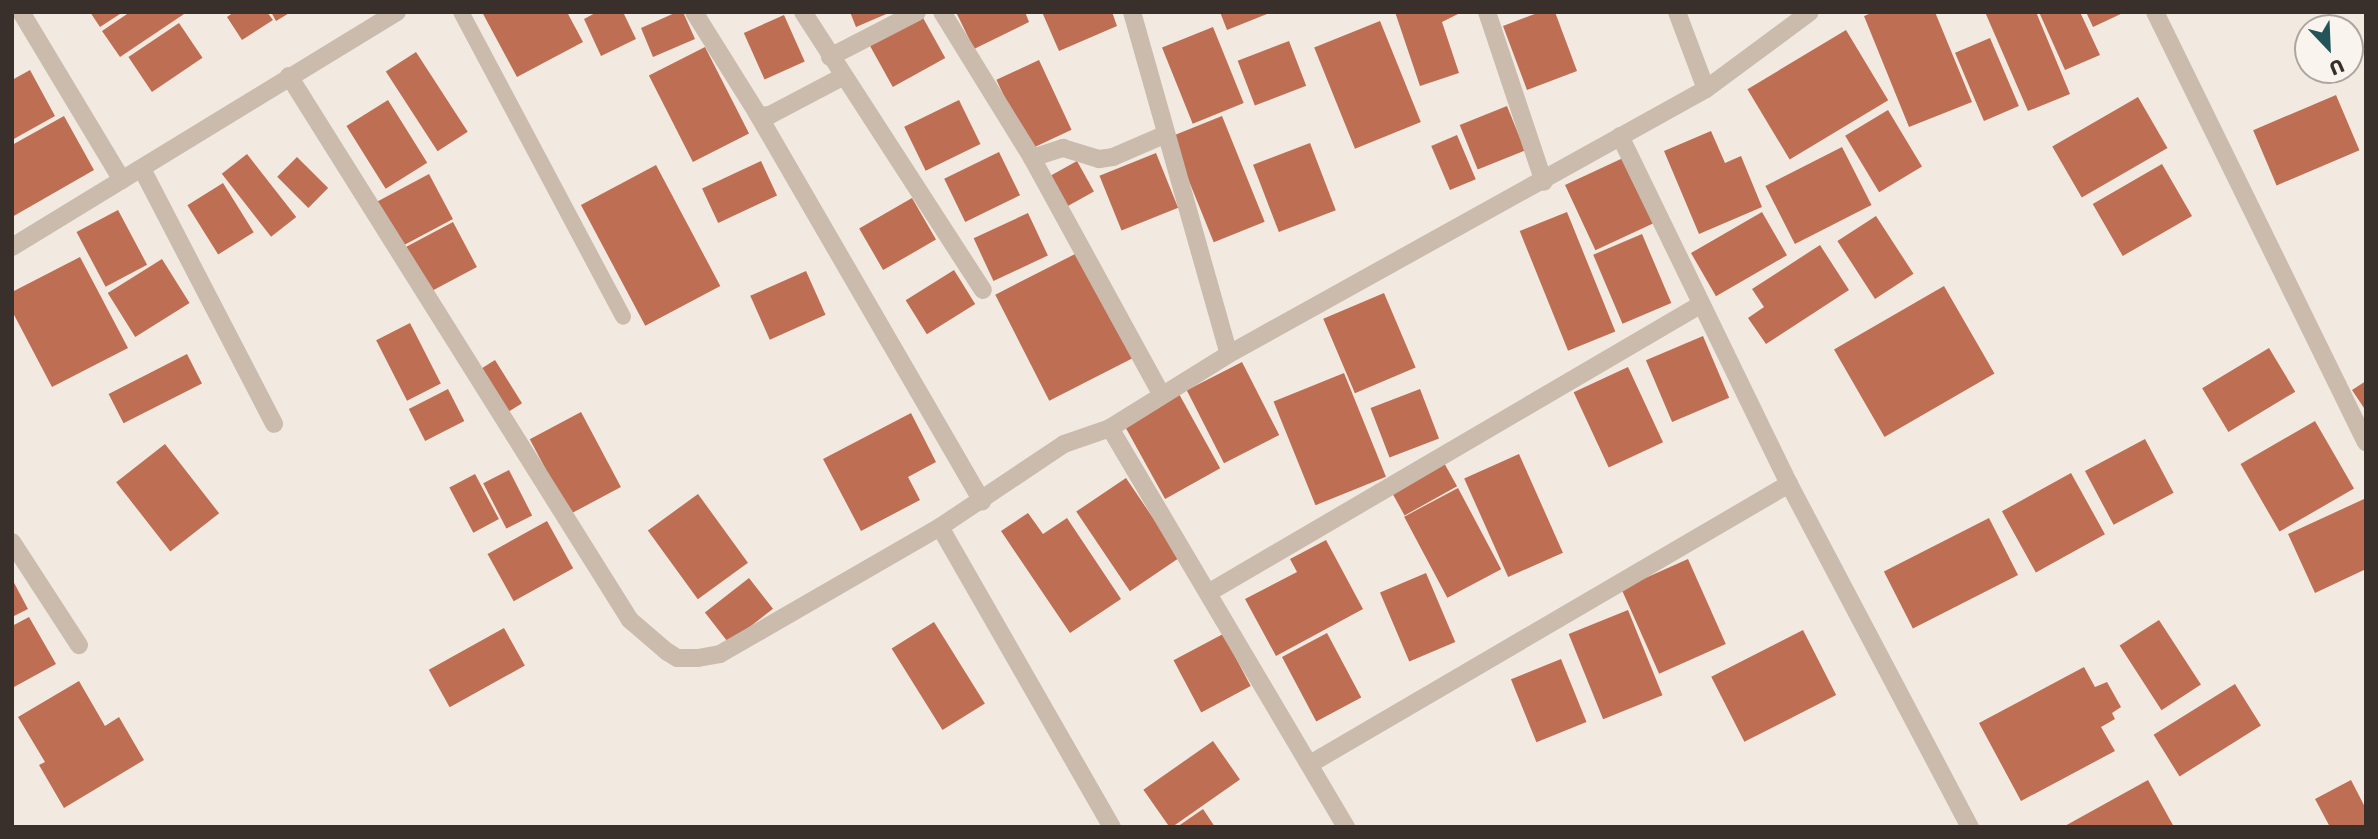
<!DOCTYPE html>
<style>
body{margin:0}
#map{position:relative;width:2378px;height:839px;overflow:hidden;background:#f2eae1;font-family:Rubik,sans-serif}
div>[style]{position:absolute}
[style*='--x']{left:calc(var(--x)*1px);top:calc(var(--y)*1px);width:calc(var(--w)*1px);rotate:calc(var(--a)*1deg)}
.building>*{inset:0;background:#be6e53;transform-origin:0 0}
.service>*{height:16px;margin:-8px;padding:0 8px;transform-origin:8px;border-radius:8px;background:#cabbad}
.minor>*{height:18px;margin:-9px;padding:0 9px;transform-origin:9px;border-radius:9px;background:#cabbad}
span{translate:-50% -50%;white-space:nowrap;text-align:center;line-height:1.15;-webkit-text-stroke:5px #faf4ee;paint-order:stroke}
.frame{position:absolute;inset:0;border:14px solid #39302b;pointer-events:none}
.north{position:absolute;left:2294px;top:14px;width:70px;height:70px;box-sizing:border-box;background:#faf4ee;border:2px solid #ada6a0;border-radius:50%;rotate:157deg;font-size:19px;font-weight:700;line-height:28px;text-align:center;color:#39302b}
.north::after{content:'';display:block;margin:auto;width:24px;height:32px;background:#235458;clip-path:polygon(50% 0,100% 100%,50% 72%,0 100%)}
</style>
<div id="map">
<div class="building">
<i style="clip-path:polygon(90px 12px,123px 12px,100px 27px)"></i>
<i style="clip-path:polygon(130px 12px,187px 12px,120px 57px,102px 31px)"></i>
<i style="clip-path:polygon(234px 12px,267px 12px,273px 20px,242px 40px,227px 17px)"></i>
<i style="clip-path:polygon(271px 12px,291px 12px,276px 21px)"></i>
<i style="clip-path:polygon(482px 12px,567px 12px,583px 42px,517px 77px)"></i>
<i style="clip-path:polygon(597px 12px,623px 12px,636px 39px,601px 56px,584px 19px)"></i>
<i style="clip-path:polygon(677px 12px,683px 12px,695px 39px,653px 57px,641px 28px)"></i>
<i style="clip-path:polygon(850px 12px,891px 12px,856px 27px)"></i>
<i style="clip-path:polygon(956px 12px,1025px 12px,1029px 22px,974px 49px)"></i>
<i style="clip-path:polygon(1042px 12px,1112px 12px,1117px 26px,1059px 51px)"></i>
<i style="clip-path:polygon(1220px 12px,1272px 12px,1227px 30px)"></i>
<i style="clip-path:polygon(1395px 12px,1462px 12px,1442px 22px,1459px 73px,1420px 86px)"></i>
<i style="clip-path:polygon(1540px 12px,1555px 12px,1577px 71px,1527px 90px,1503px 26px)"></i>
<i style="clip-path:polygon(1874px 12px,1935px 12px,1972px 102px,1909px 127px,1864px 16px)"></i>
<i style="clip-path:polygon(1985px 12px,2036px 12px,2070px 94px,2028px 111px)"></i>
<i style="clip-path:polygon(2039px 12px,2080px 12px,2100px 55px,2065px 70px)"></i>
<i style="clip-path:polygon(2086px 12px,2125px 12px,2093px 27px)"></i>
<i style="left:784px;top:15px;width:51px;height:44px;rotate:66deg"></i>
<i style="left:922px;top:16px;width:48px;height:60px;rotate:61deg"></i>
<i style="left:1380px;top:21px;width:109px;height:71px;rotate:68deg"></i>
<i style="left:179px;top:23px;width:42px;height:61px;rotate:56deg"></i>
<i style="left:1213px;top:27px;width:82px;height:55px;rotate:68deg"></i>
<i style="left:1846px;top:30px;width:82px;height:115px;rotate:59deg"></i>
<i style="left:1990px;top:38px;width:74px;height:38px;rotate:67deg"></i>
<i style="left:1289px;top:41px;width:48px;height:55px;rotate:69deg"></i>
<i style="left:705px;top:47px;width:97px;height:63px;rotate:63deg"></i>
<i style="left:416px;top:52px;width:95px;height:36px;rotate:57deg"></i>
<i style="left:1039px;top:60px;width:77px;height:47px;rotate:65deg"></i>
<i style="clip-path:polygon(30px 70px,55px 116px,12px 140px,12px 80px)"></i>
<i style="left:2336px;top:95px;width:60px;height:90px;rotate:67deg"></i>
<i style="left:2138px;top:97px;width:59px;height:99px;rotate:60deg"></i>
<i style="left:388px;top:100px;width:74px;height:49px;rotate:58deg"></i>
<i style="left:959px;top:100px;width:49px;height:61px;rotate:64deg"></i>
<i style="left:1507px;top:106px;width:48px;height:51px;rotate:68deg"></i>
<i style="left:1888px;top:110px;width:66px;height:50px;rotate:59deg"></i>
<i style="clip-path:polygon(64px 116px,94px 170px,12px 217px,12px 145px)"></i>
<i style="left:1222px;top:116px;width:114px;height:55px;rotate:68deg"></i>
<i style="clip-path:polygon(1711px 131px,1725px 163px,1741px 156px,1762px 207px,1699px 234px,1664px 151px)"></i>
<i style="left:1457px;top:135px;width:48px;height:28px;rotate:67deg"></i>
<i style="left:1310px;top:143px;width:72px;height:61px;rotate:69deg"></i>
<i style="left:1842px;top:147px;width:65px;height:86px;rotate:63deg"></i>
<i style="left:999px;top:152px;width:48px;height:61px;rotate:64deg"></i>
<i style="left:1156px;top:153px;width:59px;height:61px;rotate:68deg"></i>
<i style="left:247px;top:154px;width:80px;height:32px;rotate:52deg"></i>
<i style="left:297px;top:157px;width:44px;height:28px;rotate:45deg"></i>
<i style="left:1623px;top:158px;width:72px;height:64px;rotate:65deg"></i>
<i style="left:761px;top:161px;width:38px;height:65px;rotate:65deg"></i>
<i style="left:1077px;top:161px;width:35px;height:35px;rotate:61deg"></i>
<i style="left:2162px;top:164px;width:60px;height:80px;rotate:60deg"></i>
<i style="left:656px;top:165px;width:137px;height:85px;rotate:62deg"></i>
<i style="left:429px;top:174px;width:51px;height:59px;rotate:62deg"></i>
<i style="left:223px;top:183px;width:58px;height:42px;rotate:58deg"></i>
<i style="left:912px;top:198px;width:48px;height:61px;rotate:60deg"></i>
<i style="left:118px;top:210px;width:62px;height:47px;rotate:62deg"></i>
<i style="left:1567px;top:212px;width:129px;height:51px;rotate:68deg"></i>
<i style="left:1762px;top:212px;width:50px;height:82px;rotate:60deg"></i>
<i style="left:1028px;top:213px;width:47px;height:60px;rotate:65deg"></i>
<i style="left:1876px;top:216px;width:69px;height:46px;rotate:57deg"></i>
<i style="left:453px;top:222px;width:51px;height:55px;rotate:62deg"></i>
<i style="left:1642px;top:234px;width:75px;height:53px;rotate:67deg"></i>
<i style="clip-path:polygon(1820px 245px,1849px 290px,1766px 344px,1748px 318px,1764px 307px,1752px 289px)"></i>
<i style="left:1079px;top:252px;width:119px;height:94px;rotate:63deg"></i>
<i style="clip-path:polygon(80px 257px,128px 348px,52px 387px,12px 311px,12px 292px)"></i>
<i style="left:162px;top:259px;width:52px;height:64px;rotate:58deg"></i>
<i style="left:954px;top:270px;width:40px;height:57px;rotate:58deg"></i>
<i style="left:806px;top:271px;width:48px;height:61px;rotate:66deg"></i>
<i style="left:1944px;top:286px;width:101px;height:127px;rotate:60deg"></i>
<i style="left:1384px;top:293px;width:81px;height:66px;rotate:67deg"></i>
<i style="left:410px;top:323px;width:68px;height:38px;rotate:63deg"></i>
<i style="left:1703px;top:336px;width:67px;height:62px;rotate:67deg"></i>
<i style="left:2269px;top:348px;width:51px;height:78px;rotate:59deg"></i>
<i style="left:187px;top:354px;width:33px;height:88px;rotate:63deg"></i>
<i style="left:495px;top:360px;width:51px;height:22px;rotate:58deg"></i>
<i style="left:1242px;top:362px;width:82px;height:62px;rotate:63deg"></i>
<i style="left:1628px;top:367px;width:83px;height:60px;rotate:65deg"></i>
<i style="left:1344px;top:373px;width:112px;height:76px;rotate:68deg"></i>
<i style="clip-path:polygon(2366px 381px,2366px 411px,2352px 390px)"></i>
<i style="left:448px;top:389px;width:36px;height:44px;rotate:63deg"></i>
<i style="left:1420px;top:389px;width:53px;height:53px;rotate:69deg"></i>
<i style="left:1179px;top:394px;width:85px;height:63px;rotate:61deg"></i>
<i style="left:581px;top:412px;width:85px;height:58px;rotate:62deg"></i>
<i style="clip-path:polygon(911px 413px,936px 462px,908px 477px,920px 500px,861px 531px,823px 459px)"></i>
<i style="left:2315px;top:421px;width:78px;height:86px;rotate:60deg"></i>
<i style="left:2145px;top:439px;width:61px;height:68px;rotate:62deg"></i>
<i style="left:165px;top:444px;width:88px;height:62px;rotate:52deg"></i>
<i style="left:1519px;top:454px;width:108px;height:60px;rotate:66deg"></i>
<i style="left:1443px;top:461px;width:29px;height:60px;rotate:61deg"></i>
<i style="left:509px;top:470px;width:51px;height:29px;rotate:63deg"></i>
<i style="left:2071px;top:473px;width:70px;height:79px;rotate:61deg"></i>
<i style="left:475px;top:474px;width:51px;height:29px;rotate:62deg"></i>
<i style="left:1126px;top:478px;width:96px;height:60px;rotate:56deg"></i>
<i style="left:1458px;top:488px;width:92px;height:61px;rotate:62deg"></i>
<i style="left:698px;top:494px;width:85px;height:62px;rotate:54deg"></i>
<i style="clip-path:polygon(2364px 499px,2366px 569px,2315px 593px,2288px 534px)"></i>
<i style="clip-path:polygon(1028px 513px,1043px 534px,1067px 518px,1121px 599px,1070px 633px,1001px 531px)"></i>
<i style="left:1989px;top:518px;width:64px;height:118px;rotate:63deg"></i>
<i style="left:547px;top:521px;width:54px;height:68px;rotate:61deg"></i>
<i style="clip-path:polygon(1326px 540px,1363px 609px,1276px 656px,1245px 599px,1297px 572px,1290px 559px)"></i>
<i style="left:1688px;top:559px;width:93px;height:73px;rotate:66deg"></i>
<i style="left:1426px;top:573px;width:75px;height:50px;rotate:67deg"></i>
<i style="left:749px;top:578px;width:39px;height:56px;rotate:52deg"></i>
<i style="clip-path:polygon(12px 579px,28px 609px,12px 617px)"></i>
<i style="left:1628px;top:610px;width:92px;height:64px;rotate:68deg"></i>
<i style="clip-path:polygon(29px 617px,56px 664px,14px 687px,12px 626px)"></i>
<i style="left:2159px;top:620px;width:77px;height:47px;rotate:57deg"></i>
<i style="left:934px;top:622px;width:96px;height:50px;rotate:58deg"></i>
<i style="left:504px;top:628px;width:43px;height:86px;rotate:61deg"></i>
<i style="left:1803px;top:630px;width:73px;height:103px;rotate:63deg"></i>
<i style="left:1327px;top:633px;width:73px;height:51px;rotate:62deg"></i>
<i style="left:1223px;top:634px;width:59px;height:56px;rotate:62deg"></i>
<i style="left:1561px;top:659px;width:68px;height:54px;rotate:68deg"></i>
<i style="clip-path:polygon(2084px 667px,2095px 687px,2107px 682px,2121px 707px,2112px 713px,2115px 719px,2101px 727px,2115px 751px,2021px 801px,1979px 723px)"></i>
<i style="clip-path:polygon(79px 681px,105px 726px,119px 717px,144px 760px,64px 808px,39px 765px,45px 762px,18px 717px)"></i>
<i style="left:2235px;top:684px;width:49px;height:96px;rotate:58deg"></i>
<i style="left:1213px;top:741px;width:47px;height:85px;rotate:55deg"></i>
<i style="clip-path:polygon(2148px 780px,2174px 827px,2063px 827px)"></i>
<i style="clip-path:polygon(2351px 780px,2366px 809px,2366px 827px,2330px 827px,2315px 799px)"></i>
<i style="clip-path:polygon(1203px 809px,1215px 827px,1177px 827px)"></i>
</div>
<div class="service">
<i style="--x:461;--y:12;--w:345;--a:62"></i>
</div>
<div class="minor">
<i style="--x:21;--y:12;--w:196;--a:59"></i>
<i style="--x:694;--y:12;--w:123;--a:58"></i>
<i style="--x:759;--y:116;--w:11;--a:-5"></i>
<i style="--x:770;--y:115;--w:81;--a:-27.8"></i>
<i style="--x:803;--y:12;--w:331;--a:57.1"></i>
<i style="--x:942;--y:12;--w:172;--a:58.3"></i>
<i style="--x:1032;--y:158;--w:269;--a:61.3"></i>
<i style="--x:1132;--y:12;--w:355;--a:74.2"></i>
<i style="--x:1487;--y:12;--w:179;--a:71.5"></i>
<i style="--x:1677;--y:12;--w:82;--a:69.4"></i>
<i style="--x:2155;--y:12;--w:479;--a:63.9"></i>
<i style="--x:830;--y:57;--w:98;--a:-27.3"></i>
<i style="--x:289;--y:76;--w:642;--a:57.92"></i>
<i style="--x:630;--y:620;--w:48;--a:40.7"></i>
<i style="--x:666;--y:651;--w:13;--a:32"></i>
<i style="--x:677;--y:658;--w:21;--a:0"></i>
<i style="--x:698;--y:658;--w:22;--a:-10"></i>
<i style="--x:720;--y:654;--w:254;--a:-30"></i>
<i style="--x:940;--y:527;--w:149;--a:-33.8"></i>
<i style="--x:1064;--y:444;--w:49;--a:-19.2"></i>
<i style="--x:1110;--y:428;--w:140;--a:-31.9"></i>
<i style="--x:1229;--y:354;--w:546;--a:-29.05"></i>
<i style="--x:1706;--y:89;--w:129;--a:-36.5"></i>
<i style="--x:757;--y:113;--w:449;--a:59.9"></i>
<i style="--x:1620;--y:136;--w:387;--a:64.1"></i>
<i style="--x:1789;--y:484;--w:388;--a:62.2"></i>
<i style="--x:1032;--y:158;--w:33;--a:-18"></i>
<i style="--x:1063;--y:148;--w:38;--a:17"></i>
<i style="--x:1099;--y:159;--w:14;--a:-8"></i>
<i style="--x:1113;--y:157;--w:56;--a:-23.3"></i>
<i style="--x:142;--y:169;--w:287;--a:62.6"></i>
<i style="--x:12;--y:247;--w:451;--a:-31.4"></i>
<i style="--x:1110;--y:428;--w:464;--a:59.4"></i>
<i style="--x:940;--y:527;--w:346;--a:60.2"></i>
<i style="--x:12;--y:542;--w:123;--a:57"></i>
<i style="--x:1208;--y:593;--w:570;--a:-30.34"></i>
<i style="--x:1310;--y:764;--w:555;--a:-30.31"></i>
</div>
<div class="frame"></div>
<div class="north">U</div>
</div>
